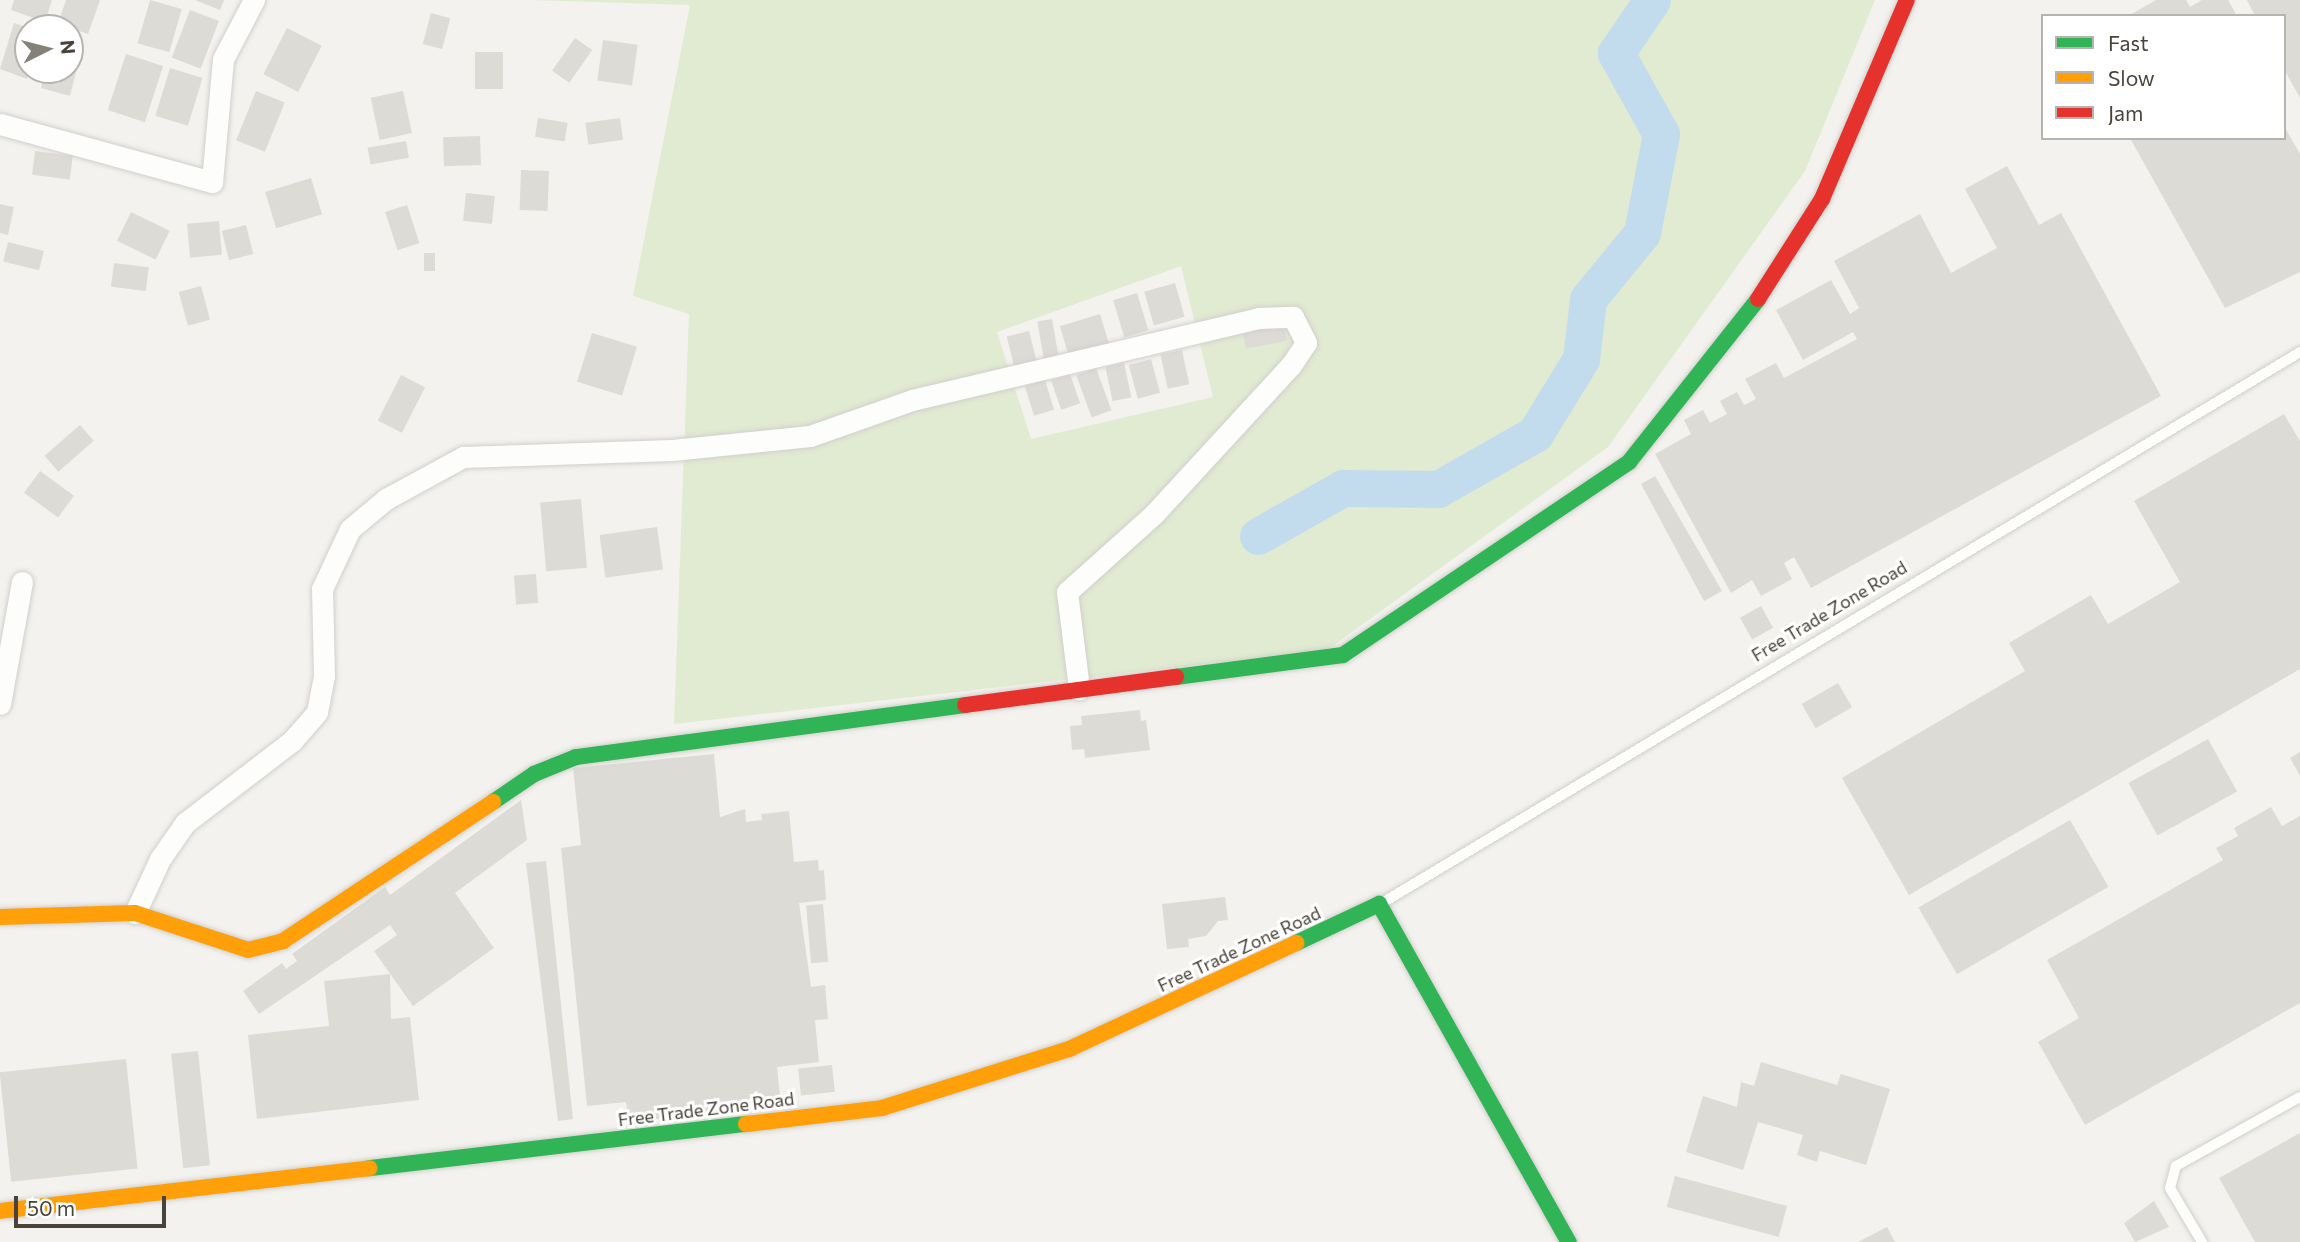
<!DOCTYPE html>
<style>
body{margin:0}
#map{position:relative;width:2300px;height:1242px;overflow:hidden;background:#f3f2ee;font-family:Commissioner,sans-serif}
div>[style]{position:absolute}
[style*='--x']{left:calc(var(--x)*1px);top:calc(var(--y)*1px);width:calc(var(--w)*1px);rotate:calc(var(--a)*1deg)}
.green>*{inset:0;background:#e0ebd1}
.river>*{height:37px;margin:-18.5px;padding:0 18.5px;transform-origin:18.5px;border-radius:18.5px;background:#c3dced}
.building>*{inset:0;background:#dddbd6;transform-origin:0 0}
.roads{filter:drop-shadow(0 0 2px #d1cfcc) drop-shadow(0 0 2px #d1cfcc)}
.lane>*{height:10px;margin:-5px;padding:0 5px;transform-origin:5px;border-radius:5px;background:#fdfdfc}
.street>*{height:21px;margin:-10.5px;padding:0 10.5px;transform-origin:10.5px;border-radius:10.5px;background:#fdfdfc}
.fast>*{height:16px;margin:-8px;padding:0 8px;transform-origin:8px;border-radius:8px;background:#30b455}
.slow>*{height:16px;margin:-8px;padding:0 8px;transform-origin:8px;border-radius:8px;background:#ff9f0a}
.jam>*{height:16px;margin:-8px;padding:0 8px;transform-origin:8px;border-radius:8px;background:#e5322d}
span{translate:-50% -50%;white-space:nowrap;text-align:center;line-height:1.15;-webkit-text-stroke:6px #fff;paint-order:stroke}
.street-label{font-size:18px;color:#49443a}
.legend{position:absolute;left:2041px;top:14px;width:245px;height:126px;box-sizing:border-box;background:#fff;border:2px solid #b6b4b0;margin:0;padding:9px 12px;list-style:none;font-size:21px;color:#49443a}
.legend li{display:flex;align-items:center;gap:14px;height:35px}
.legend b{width:35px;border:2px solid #b6b4b0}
.north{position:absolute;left:14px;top:14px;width:70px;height:70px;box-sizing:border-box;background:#fff;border:2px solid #b6b4b0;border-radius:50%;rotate:84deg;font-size:19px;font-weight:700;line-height:28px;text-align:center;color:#49443a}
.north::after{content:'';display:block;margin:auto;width:24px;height:32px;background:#848179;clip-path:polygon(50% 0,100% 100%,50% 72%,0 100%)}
.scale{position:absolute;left:14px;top:1196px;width:152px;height:32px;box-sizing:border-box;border:4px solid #49443a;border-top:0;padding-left:9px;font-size:21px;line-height:24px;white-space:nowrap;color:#49443a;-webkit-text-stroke:5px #fff;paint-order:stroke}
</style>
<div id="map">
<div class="green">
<i style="clip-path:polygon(evenodd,532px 0,1875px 0,1805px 171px,1608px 447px,1327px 650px,674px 724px,689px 314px,633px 296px,690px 5px,532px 0,1181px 266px,1213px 397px,1031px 439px,997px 332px,1181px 266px)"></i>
</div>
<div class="river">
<i style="--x:1258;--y:536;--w:98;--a:-29.5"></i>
<i style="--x:1343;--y:488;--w:95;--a:0.6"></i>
<i style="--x:1438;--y:489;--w:112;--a:-29.6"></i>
<i style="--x:1535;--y:434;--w:88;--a:-58.5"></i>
<i style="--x:1581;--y:359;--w:60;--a:-83.3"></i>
<i style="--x:1588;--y:299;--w:85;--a:-50.7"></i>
<i style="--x:1642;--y:233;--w:101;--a:-79.1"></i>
<i style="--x:1661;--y:134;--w:93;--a:-119.1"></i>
<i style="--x:1616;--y:53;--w:64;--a:-55.8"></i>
</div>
<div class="building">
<i style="clip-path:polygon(14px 0,52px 0,45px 22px,11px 10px)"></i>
<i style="clip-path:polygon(66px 0,100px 0,88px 34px,58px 24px)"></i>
<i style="left:150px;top:0;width:33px;height:45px;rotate:16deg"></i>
<i style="clip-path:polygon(195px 0,224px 0,220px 10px)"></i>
<i style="clip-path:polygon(2156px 0,2186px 0,2190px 7px,2202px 0,2228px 0,2237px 16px,2128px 16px)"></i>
<i style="clip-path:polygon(2247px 0,2300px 0,2300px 98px,2284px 69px,2284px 16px,2255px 16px)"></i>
<i style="left:190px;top:10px;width:31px;height:51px;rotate:21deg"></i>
<i style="left:431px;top:13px;width:20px;height:32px;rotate:15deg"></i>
<i style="clip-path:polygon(14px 23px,28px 28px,27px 79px,0 69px)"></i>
<i style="left:287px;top:28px;width:39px;height:52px;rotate:27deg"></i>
<i style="left:575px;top:38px;width:21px;height:40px;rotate:35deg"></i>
<i style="clip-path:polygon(70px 40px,83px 44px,70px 96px,41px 88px,45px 70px,70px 70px)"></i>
<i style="left:603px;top:40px;width:35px;height:41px;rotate:8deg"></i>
<i style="left:475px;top:52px;width:28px;height:37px"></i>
<i style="left:126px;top:54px;width:39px;height:59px;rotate:18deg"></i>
<i style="left:170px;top:68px;width:34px;height:50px;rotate:17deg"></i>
<i style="left:256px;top:91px;width:31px;height:53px;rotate:22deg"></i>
<i style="left:403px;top:91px;width:43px;height:33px;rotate:78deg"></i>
<i style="left:538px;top:118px;width:30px;height:19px;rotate:9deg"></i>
<i style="left:620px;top:118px;width:22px;height:35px;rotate:82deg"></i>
<i style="clip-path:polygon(2284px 126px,2300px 154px,2300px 272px,2225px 308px,2130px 138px,2284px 138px)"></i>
<i style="left:480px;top:136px;width:29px;height:37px;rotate:88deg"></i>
<i style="left:406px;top:141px;width:17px;height:39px;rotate:80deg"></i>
<i style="left:35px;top:151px;width:38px;height:24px;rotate:7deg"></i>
<i style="clip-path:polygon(2007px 166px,2039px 225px,2061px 213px,2161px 396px,1811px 588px,1794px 557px,1784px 563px,1792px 579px,1761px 596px,1752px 580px,1731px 593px,1655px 454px,1691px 434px,1684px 420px,1703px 410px,1710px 423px,1727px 414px,1720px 401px,1737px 392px,1744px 405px,1756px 399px,1745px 379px,1776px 363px,1784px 378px,1857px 339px,1853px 332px,1803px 360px,1776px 310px,1831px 280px,1850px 314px,1859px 308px,1834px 261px,1920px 214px,1951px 273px,1997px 248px,1965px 189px)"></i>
<i style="left:521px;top:170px;width:28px;height:40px;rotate:2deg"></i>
<i style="left:311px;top:178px;width:38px;height:48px;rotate:73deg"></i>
<i style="left:466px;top:193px;width:29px;height:28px;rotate:6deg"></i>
<i style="clip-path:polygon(0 204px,14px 207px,8px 235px,0 233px)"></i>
<i style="left:407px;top:205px;width:40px;height:23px;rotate:72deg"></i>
<i style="left:131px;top:212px;width:43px;height:32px;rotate:26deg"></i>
<i style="left:219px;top:221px;width:34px;height:32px;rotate:85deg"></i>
<i style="left:246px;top:225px;width:30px;height:25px;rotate:76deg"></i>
<i style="left:8px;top:242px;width:37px;height:20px;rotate:14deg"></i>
<i style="left:424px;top:253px;width:11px;height:18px"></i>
<i style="left:114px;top:263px;width:35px;height:24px;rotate:7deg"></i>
<i style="left:1175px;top:283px;width:35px;height:32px;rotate:74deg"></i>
<i style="left:201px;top:286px;width:35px;height:23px;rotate:75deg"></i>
<i style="left:1137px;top:293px;width:39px;height:25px;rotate:73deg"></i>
<i style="left:1100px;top:314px;width:34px;height:42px;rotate:73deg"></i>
<i style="left:1052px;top:319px;width:42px;height:15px;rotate:80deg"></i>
<i style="left:1284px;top:325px;width:16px;height:42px;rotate:79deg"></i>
<i style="left:1029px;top:331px;width:32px;height:23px;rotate:76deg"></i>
<i style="left:592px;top:333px;width:47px;height:51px;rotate:17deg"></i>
<i style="left:1182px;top:350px;width:35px;height:22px;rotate:78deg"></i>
<i style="left:1151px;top:359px;width:35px;height:23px;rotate:75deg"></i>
<i style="left:1124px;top:363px;width:35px;height:19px;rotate:78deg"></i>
<i style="left:1096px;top:368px;width:45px;height:21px;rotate:70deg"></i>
<i style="left:1070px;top:374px;width:31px;height:20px;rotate:71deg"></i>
<i style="left:401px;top:375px;width:27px;height:51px;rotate:27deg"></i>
<i style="left:1045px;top:380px;width:31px;height:21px;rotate:73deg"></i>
<i style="clip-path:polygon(2284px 414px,2300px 441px,2300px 669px,1909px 895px,1842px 778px,2025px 671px,2009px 643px,2091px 595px,2108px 624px,2180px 582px,2134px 501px)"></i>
<i style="left:80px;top:425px;width:21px;height:47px;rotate:49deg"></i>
<i style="left:40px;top:471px;width:42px;height:27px;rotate:36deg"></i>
<i style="clip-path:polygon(1655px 476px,1722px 591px,1704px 601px,1641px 484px)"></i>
<i style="left:581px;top:499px;width:69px;height:41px;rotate:85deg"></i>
<i style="left:657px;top:527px;width:43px;height:58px;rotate:82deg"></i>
<i style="left:536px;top:574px;width:29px;height:22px;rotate:86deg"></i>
<i style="left:1761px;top:606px;width:25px;height:24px;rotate:61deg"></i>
<i style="left:1838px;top:683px;width:28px;height:42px;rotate:60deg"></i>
<i style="clip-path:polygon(1140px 710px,1141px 721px,1146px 720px,1150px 750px,1085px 758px,1084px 749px,1072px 750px,1070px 726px,1082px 725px,1081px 716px)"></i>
<i style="left:2208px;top:739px;width:60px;height:91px;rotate:61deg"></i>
<i style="clip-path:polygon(2300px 752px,2300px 776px,2290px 758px)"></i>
<i style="clip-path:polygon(714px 754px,720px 817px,745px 809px,746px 822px,762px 820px,761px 814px,789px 811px,794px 862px,818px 860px,819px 871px,824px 870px,826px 900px,799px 903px,811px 987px,825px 985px,828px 1019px,815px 1020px,819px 1062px,777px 1067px,781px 1106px,629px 1122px,626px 1102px,587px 1106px,561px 848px,581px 845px,573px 768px)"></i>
<i style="clip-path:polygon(521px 800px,527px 840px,455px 893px,494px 948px,413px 1006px,374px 951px,397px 935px,390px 925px,259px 1014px,243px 991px,282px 963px,286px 969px,297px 961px,292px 954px,385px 887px,390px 895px)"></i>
<i style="clip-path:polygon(2271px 807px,2282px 826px,2300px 816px,2300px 1003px,2085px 1125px,2038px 1042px,2079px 1018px,2047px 960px,2223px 860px,2216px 848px,2238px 836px,2234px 828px)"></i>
<i style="left:2070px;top:820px;width:77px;height:175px;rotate:60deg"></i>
<i style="clip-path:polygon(546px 861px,573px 1119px,558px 1121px,526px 863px)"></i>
<i style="clip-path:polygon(1225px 897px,1228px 920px,1218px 921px,1206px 936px,1188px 939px,1189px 947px,1167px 949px,1162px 904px)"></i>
<i style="left:823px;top:904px;width:58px;height:17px;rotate:85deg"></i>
<i style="clip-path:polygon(390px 974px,391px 1019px,410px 1017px,419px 1100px,257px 1119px,248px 1035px,329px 1026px,324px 981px)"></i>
<i style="left:198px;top:1051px;width:115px;height:27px;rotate:84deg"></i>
<i style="left:126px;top:1059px;width:110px;height:127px;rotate:84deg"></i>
<i style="clip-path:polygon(1761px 1062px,1837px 1085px,1841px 1074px,1890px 1089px,1866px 1165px,1820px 1151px,1817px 1162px,1797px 1155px,1803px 1135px,1758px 1122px,1743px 1170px,1686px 1152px,1703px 1096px,1737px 1107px,1741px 1082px,1754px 1086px)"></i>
<i style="left:832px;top:1065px;width:27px;height:34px;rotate:84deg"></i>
<i style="clip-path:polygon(2300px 1133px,2300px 1242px,2255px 1242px,2219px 1178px)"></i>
<i style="left:1675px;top:1176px;width:116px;height:32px;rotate:15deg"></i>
<i style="clip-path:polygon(2154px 1201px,2169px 1227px,2135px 1242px,2124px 1223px)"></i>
<i style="clip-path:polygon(1887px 1227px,1895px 1242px,1858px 1242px)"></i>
</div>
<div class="roads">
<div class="lane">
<i style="--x:1382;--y:903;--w:1071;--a:-30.97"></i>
<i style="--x:2202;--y:1242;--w:63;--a:-120.7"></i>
<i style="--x:2170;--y:1188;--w:23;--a:-75"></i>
<i style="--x:2176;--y:1166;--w:142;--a:-29.1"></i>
</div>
<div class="street">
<i style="--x:0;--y:124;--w:220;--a:15.3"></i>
<i style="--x:212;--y:182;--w:123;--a:-84.9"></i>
<i style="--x:223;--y:59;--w:67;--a:-62.3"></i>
<i style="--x:0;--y:704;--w:124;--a:-79.8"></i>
<i style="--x:135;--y:913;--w:60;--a:-65.2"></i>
<i style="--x:160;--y:859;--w:44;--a:-55.2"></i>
<i style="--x:185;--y:823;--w:135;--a:-37.5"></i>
<i style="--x:292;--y:741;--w:38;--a:-49"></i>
<i style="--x:317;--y:712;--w:37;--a:-79"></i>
<i style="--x:324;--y:676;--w:87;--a:-91.3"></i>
<i style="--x:322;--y:589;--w:66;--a:-65"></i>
<i style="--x:350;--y:529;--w:47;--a:-39.8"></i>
<i style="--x:386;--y:499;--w:88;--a:-28.6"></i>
<i style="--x:463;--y:457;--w:209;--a:-1.9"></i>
<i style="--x:672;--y:450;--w:139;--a:-5.8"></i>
<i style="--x:810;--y:436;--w:108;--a:-19.4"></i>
<i style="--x:912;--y:400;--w:356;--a:-13.3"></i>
<i style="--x:1258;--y:318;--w:35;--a:-2"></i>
<i style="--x:1293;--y:317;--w:29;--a:63"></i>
<i style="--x:1306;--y:343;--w:27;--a:124"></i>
<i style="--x:1291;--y:365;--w:202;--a:132.6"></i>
<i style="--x:1154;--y:514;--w:117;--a:138.1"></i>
<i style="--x:1067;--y:592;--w:98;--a:82.9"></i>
</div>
<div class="fast">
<i style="--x:1176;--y:677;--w:168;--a:-7.5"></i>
<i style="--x:1343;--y:655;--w:345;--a:-34"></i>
<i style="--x:1629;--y:462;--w:208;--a:-51.6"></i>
<i style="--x:493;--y:802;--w:50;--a:-34.3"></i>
<i style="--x:534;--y:774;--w:45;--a:-22"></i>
<i style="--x:576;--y:757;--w:392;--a:-7.6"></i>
<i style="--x:1296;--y:943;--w:92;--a:-25.2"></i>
<i style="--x:1379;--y:904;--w:388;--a:60.7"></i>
<i style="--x:370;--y:1168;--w:379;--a:-6.7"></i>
</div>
<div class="slow">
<i style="--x:0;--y:917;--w:135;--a:-1.7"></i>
<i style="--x:135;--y:913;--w:119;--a:18.1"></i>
<i style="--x:248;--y:950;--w:36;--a:-14"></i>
<i style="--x:283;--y:941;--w:252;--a:-33.5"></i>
<i style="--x:746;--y:1124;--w:137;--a:-6.7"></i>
<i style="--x:882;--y:1108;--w:196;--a:-17.5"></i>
<i style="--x:1069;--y:1049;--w:251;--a:-25"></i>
<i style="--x:0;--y:1211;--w:372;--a:-6.6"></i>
</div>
<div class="jam">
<i style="--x:1758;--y:299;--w:119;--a:-57.4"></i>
<i style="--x:1822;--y:199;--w:216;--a:-66.9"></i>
<i style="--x:965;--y:705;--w:213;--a:-7.6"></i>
</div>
</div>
<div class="street-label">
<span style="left:1829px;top:611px;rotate:-31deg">Free Trade Zone Road</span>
<span style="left:1239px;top:949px;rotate:-25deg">Free Trade Zone Road</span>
<span style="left:706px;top:1109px;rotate:-7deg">Free Trade Zone Road</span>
</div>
<ul class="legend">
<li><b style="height:9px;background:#30b455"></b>Fast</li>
<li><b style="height:9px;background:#ff9f0a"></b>Slow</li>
<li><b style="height:9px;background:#e5322d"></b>Jam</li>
</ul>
<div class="north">N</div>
<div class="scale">50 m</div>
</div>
